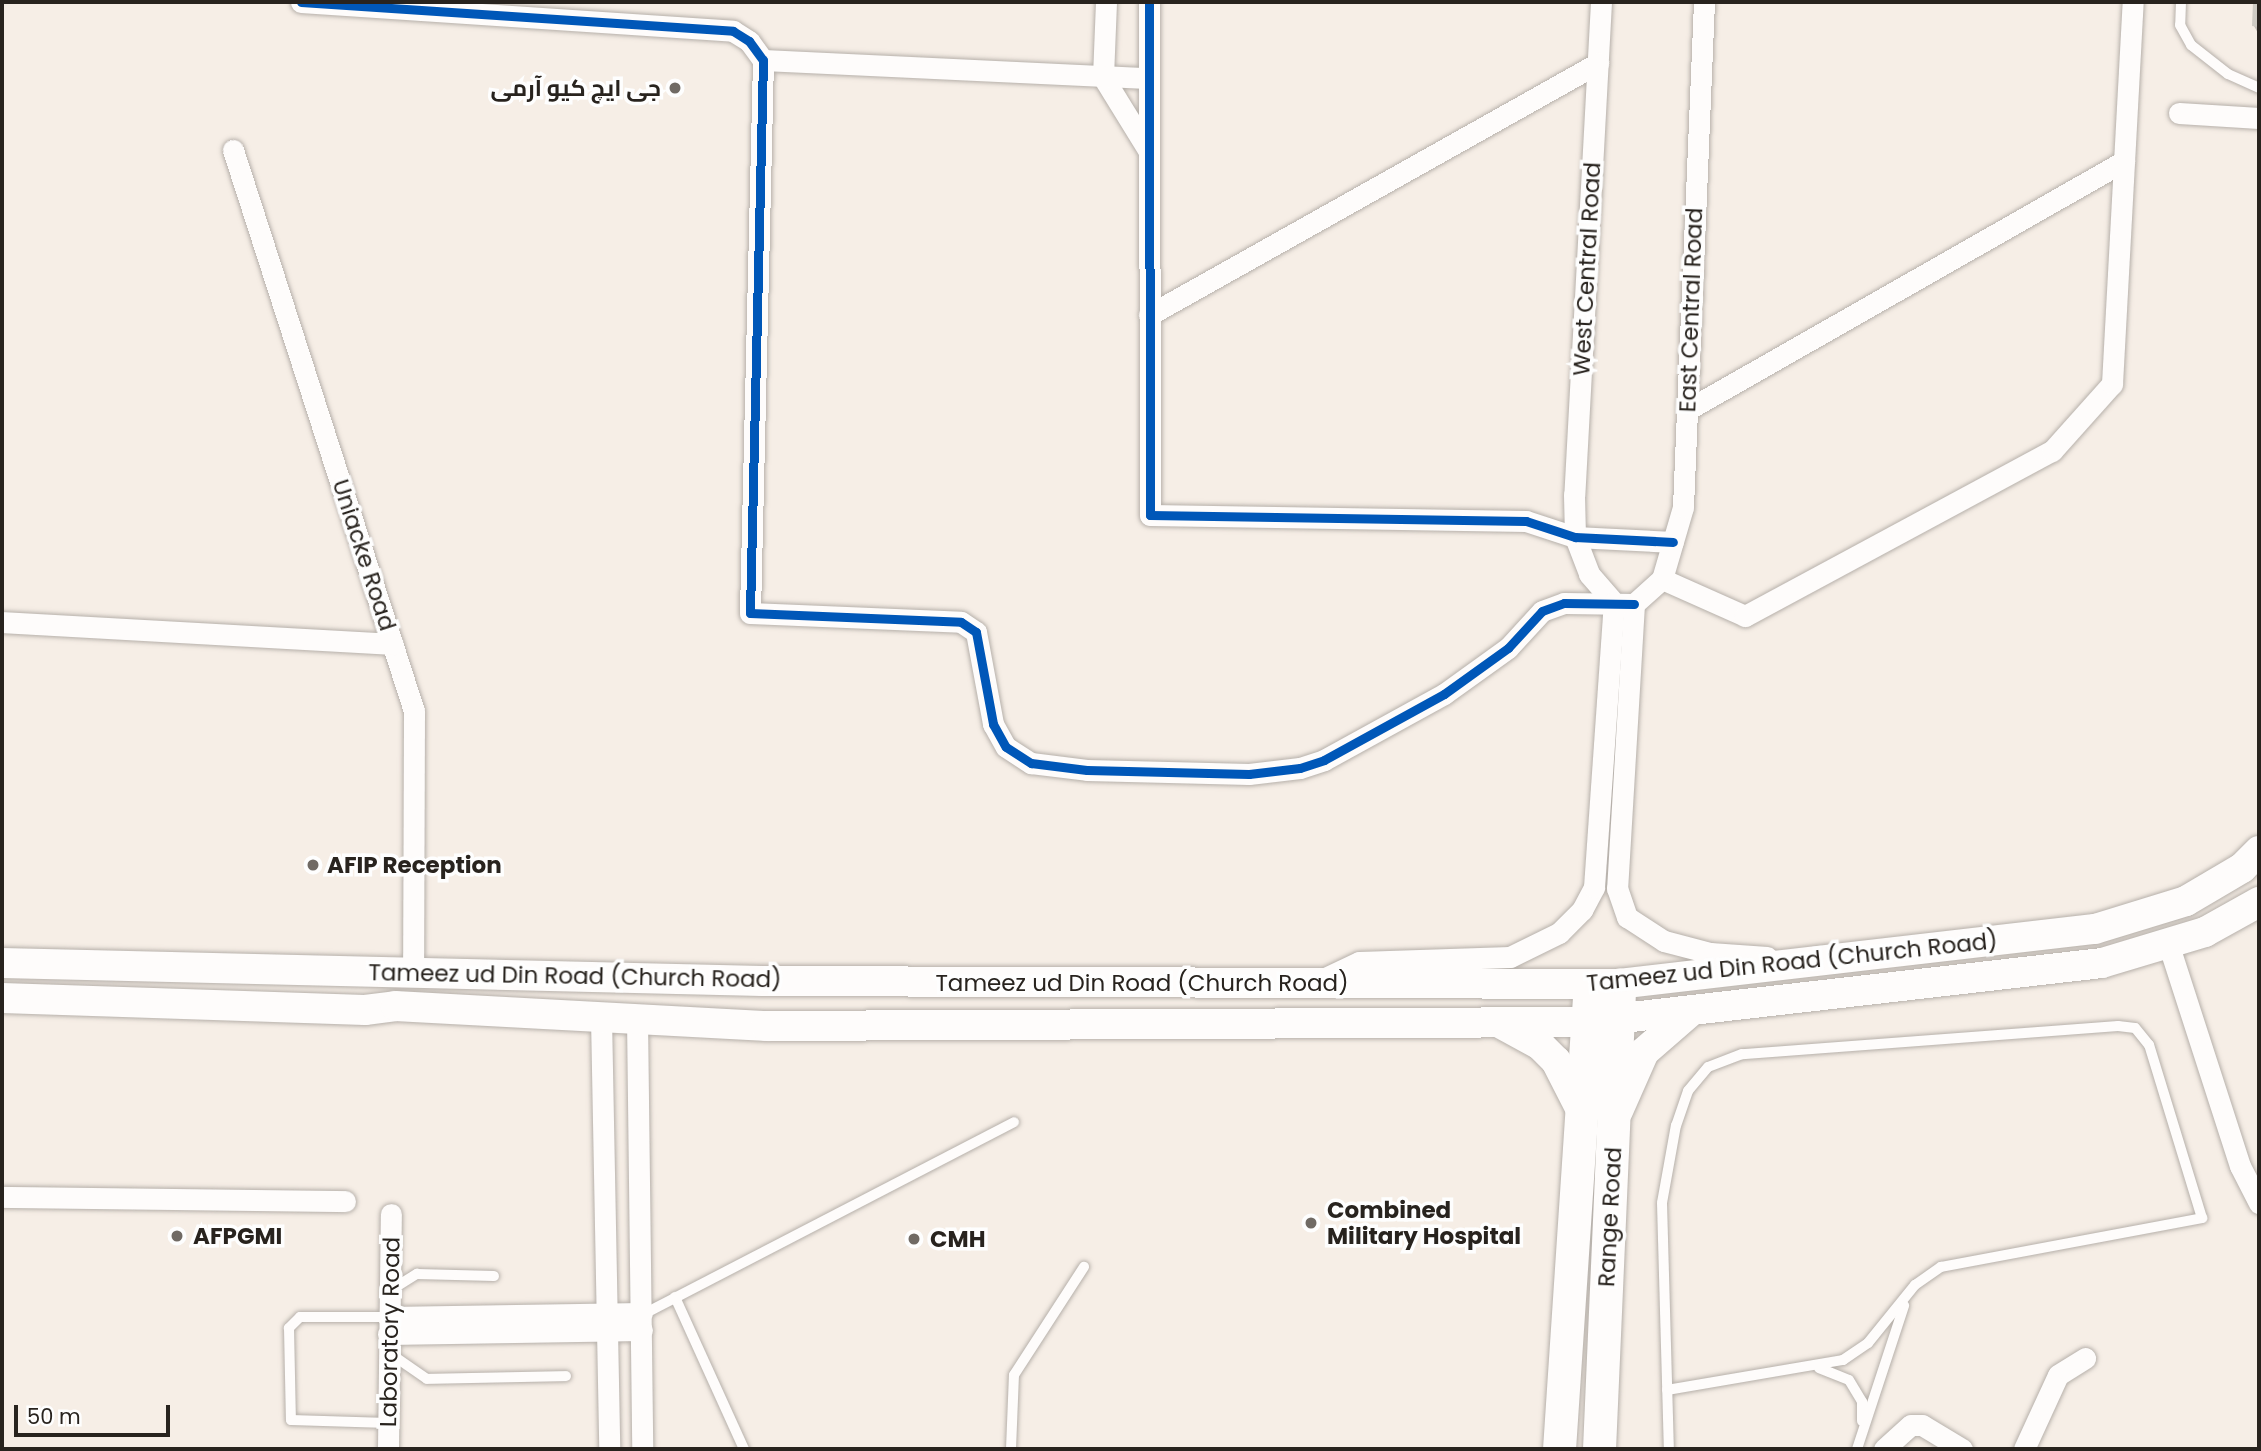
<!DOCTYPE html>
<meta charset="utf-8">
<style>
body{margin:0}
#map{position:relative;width:2261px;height:1451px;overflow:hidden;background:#f6eee6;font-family:Poppins,Cairo,sans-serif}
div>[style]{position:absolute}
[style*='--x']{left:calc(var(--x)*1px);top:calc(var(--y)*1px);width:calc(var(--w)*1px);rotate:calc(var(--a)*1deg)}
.shadow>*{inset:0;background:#0003}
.building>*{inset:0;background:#cfcbc4}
.roads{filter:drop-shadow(0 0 2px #b6b0aa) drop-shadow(0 0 2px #b6b0aa)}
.service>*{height:10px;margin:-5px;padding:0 5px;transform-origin:5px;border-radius:5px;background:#fefcfb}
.minor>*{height:21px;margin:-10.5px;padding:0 10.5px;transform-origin:10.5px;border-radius:10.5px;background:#fefcfb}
.secondary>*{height:30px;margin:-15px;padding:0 15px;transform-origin:15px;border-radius:15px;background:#fefcfb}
.primary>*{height:33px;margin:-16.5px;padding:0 16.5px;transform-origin:16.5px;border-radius:16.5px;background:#fefcfb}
.cycleway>*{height:9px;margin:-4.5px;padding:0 4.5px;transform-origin:4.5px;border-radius:4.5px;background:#0057b8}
.dots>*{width:19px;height:19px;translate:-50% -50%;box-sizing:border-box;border:4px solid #fefefe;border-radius:50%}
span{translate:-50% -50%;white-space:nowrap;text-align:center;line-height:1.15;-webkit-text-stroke:7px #fefefe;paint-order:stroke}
.poi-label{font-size:23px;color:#28231e;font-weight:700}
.right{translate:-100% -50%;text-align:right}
.left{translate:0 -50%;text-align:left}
.street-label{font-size:23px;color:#28231e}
.frame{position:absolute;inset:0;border:4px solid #28231e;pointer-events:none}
.scale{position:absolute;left:14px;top:1405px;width:156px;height:32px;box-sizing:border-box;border:4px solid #28231e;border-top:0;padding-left:9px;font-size:21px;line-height:24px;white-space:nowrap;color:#28231e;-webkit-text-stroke:5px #fefefe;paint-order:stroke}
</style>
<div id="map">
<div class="shadow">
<i style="clip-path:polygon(2255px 2px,2259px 2px,2259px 35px,2254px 26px)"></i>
</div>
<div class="building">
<i style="clip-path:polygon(2253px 2px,2259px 2px,2259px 27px,2252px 26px)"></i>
</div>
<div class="roads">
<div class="service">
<i style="--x:2181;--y:2;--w:23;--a:92"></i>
<i style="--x:2180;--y:25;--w:23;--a:61"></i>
<i style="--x:2191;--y:45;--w:47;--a:38.1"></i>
<i style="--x:2228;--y:74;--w:34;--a:24"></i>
<i style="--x:391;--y:1290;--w:31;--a:-32"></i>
<i style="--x:417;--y:1274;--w:77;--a:1.5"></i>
<i style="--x:675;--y:1297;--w:167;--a:65.6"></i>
<i style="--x:642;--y:1315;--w:419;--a:-27.4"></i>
<i style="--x:388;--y:1317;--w:88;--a:180"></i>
<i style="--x:300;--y:1317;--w:16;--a:135"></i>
<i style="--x:289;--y:1328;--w:92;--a:88.8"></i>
<i style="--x:291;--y:1420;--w:97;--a:1.8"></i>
<i style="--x:388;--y:1352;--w:47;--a:34.7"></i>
<i style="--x:427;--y:1379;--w:139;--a:-1.2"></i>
<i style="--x:1819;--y:1368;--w:32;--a:22"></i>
<i style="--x:1849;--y:1380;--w:26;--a:59"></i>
<i style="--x:1862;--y:1402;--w:19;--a:90"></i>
<i style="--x:1667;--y:1390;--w:179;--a:-9.7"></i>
<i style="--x:1843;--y:1360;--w:30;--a:-34"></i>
<i style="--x:1868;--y:1343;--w:75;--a:-51"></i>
<i style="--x:1915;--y:1285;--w:32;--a:-35"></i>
<i style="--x:1941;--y:1267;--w:266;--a:-10.6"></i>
<i style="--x:2202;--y:1218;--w:181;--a:-107"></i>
<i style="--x:2149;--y:1045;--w:22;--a:-129"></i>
<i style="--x:2135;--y:1028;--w:17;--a:-173"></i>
<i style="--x:2118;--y:1026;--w:377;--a:175.7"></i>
<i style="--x:1742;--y:1054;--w:36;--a:159"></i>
<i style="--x:1708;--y:1067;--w:31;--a:130"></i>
<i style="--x:1688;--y:1091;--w:36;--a:109"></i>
<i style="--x:1676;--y:1125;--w:79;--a:100.2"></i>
<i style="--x:1662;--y:1203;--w:246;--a:88.4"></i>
<i style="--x:1011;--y:1449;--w:74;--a:-87.7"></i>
<i style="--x:1014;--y:1375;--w:129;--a:-57.1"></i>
<i style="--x:1857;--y:1449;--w:151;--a:-71.8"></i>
</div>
<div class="minor">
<i style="--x:301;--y:2;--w:433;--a:3.8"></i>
<i style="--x:733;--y:31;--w:19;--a:32"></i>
<i style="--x:749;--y:41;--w:24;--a:54"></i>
<i style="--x:763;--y:60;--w:553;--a:91.35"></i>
<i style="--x:750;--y:613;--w:211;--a:2.4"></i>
<i style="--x:961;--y:622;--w:18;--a:34"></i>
<i style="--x:976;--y:632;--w:94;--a:79.5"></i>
<i style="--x:993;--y:724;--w:26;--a:61"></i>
<i style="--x:1006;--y:747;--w:30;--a:33"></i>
<i style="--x:1031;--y:763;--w:56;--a:7.1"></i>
<i style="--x:1087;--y:770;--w:162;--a:1.4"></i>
<i style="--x:1249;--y:774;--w:51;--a:-6.7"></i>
<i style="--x:1300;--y:768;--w:25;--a:-18"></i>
<i style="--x:1324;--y:760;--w:137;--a:-28.8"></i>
<i style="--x:1444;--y:694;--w:79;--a:-35.7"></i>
<i style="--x:1508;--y:648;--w:50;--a:-47.4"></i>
<i style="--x:1542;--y:611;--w:23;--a:-20"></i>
<i style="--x:1564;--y:603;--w:70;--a:0.8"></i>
<i style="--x:1106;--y:2;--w:75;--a:92.3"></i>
<i style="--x:1103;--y:77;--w:86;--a:58.3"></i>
<i style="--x:1149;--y:2;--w:513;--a:89.89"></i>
<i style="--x:1150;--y:515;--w:376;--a:0.9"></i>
<i style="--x:1526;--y:521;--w:52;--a:18.1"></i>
<i style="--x:1575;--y:537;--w:98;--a:2.9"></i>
<i style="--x:1601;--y:2;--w:494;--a:93.1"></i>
<i style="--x:1574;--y:495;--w:42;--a:88.6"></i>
<i style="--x:1575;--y:537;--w:40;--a:69"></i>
<i style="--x:1589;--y:574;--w:38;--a:49"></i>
<i style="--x:763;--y:60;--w:385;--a:2.7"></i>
<i style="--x:2179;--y:113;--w:80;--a:3.6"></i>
<i style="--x:233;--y:150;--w:589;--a:72.12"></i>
<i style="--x:414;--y:711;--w:261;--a:90.2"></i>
<i style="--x:1149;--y:315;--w:515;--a:-29.3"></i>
<i style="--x:1687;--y:410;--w:503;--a:-29.67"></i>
<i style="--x:1662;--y:579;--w:91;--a:24"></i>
<i style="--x:1745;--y:616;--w:349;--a:-28.3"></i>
<i style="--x:2052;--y:451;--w:90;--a:-48.2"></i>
<i style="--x:2112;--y:384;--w:383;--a:-86.9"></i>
<i style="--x:1634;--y:604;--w:285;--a:93.4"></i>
<i style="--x:1617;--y:888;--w:31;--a:71"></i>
<i style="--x:1627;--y:917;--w:44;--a:33"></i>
<i style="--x:1664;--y:941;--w:48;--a:14.6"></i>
<i style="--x:1710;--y:953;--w:57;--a:4"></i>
<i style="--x:1634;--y:604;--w:38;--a:-42"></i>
<i style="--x:1662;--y:579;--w:75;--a:-73.7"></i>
<i style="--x:1683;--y:507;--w:505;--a:-87.62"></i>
<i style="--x:2;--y:622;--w:391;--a:3.2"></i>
<i style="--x:2168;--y:943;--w:234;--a:72.1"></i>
<i style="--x:2240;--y:1166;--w:42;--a:62.8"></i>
<i style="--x:1321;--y:980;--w:42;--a:-25.3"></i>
<i style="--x:1359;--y:962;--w:151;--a:-1.9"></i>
<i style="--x:1510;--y:957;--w:55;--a:-26.1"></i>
<i style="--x:1559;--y:933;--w:33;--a:-45"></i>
<i style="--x:1582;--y:910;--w:26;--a:-62"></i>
<i style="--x:1594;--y:887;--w:285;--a:-86"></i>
<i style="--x:601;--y:1017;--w:432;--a:88.9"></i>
<i style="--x:637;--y:1018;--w:431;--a:89.3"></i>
<i style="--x:2;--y:1197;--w:343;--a:0.7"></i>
<i style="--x:388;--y:1317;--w:254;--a:-0.9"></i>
<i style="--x:388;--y:1334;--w:254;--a:-0.9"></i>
<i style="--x:388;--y:1449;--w:235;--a:-89.3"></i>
<i style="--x:1884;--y:1449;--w:36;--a:-42"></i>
<i style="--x:1911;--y:1425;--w:11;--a:0"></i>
<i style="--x:1922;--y:1425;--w:47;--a:31"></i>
<i style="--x:2024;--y:1449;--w:81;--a:-65.3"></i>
<i style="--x:2058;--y:1375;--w:32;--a:-32"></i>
</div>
<div class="secondary">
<i style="--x:2;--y:963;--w:760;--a:1.36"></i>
<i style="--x:762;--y:981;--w:857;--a:0.2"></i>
<i style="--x:1619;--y:984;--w:479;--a:-6.6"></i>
<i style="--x:2095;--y:929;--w:95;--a:-17.1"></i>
<i style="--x:2186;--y:901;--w:65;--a:-30.5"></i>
<i style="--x:2242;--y:868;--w:24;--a:-45"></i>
<i style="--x:2;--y:998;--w:363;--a:1.9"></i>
<i style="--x:365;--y:1010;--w:31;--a:-7"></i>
<i style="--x:396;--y:1006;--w:371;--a:3.1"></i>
<i style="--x:766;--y:1026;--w:822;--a:-0.28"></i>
<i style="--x:1588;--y:1022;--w:517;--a:-6.55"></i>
<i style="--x:2102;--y:963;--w:108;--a:-16.8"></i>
<i style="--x:2205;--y:932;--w:62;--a:-29.1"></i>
<i style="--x:1500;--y:1023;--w:46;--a:28.8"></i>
<i style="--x:1540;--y:1045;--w:23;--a:45"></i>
<i style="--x:1556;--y:1061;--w:57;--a:63"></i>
<i style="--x:1618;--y:1111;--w:64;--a:-66.2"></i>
<i style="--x:1644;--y:1052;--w:61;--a:-41"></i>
</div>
<div class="primary">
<i style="--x:1559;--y:1449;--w:464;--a:-86.2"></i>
<i style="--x:1599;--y:1449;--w:465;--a:-87.5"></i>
</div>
</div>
<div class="cycleway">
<i style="--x:301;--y:2;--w:433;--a:3.8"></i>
<i style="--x:733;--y:31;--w:19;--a:32"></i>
<i style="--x:749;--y:41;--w:24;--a:54"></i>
<i style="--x:763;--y:60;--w:553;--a:91.35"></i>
<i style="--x:750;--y:613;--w:211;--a:2.4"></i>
<i style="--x:961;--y:622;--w:18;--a:34"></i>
<i style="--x:976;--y:632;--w:94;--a:79.5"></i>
<i style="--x:993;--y:724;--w:26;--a:61"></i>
<i style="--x:1006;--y:747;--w:30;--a:33"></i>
<i style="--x:1031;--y:763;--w:56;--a:7.1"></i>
<i style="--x:1087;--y:770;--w:162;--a:1.4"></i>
<i style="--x:1249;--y:774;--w:51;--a:-6.7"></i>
<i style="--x:1300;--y:768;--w:25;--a:-18"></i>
<i style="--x:1324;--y:760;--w:137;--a:-28.8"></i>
<i style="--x:1444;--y:694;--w:79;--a:-35.7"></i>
<i style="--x:1508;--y:648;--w:50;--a:-47.4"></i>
<i style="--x:1542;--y:611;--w:23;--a:-20"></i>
<i style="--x:1564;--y:603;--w:70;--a:0.8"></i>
<i style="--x:1149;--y:2;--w:513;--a:89.89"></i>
<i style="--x:1150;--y:515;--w:376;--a:0.9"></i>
<i style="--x:1526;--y:521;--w:52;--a:18.1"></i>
<i style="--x:1575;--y:537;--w:98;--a:2.9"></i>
</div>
<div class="dots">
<i style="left:675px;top:88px;background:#706a64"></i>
<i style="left:313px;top:865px;background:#706a64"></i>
<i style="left:1311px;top:1223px;background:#706a64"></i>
<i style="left:177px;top:1236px;background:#706a64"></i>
<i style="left:914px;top:1239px;background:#706a64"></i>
</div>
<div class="poi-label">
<span class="right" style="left:661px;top:88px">جی ایچ کیو آرمی</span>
<span class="left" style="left:327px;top:865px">AFIP Reception</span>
<span class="left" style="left:1327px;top:1223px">Combined<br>Military Hospital</span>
<span class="left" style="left:193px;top:1236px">AFPGMI</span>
<span class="left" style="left:930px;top:1239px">CMH</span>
</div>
<div class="street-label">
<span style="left:1587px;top:269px;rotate:-87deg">West Central Road</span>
<span style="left:1691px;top:310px;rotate:-88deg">East Central Road</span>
<span style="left:364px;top:555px;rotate:72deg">Uniacke Road</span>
<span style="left:1792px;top:962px;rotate:-6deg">Tameez ud Din Road (Church Road)</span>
<span style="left:575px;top:976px;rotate:1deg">Tameez ud Din Road (Church Road)</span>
<span style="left:1142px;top:983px">Tameez ud Din Road (Church Road)</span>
<span style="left:1610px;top:1217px;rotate:-87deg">Range Road</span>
<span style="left:390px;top:1332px;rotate:-89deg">Laboratory Road</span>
</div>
<div class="frame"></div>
<div class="scale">50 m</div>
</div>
